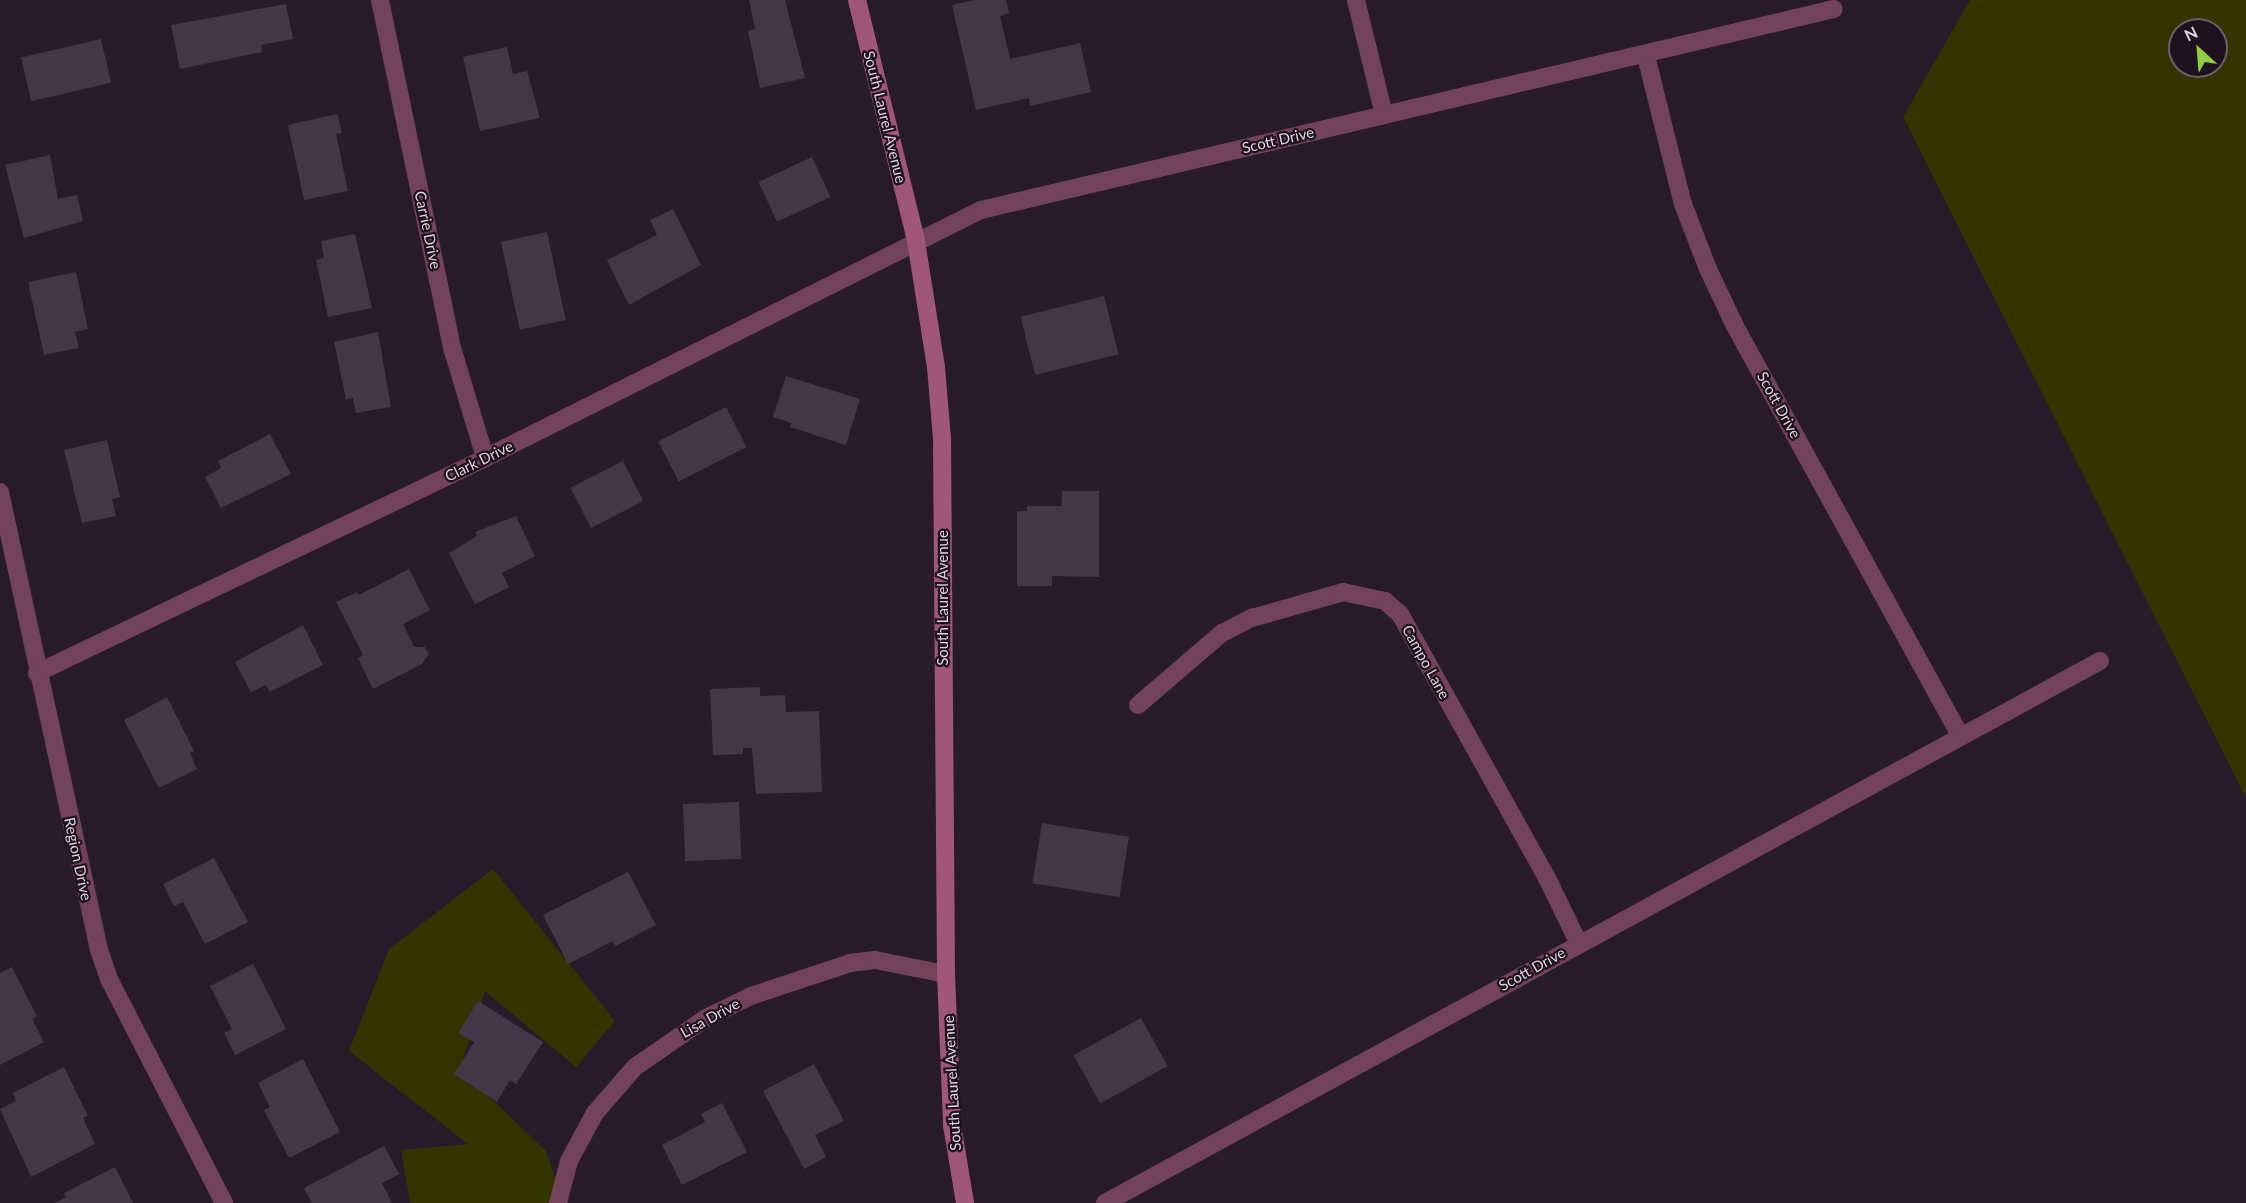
<!DOCTYPE html>
<style>
body{margin:0}
#map{position:relative;width:2246px;height:1203px;overflow:hidden;background:#281b2a;font-family:Lato,sans-serif}
div>[style]{position:absolute}
[style*='--x']{left:calc(var(--x)*1px);top:calc(var(--y)*1px);width:calc(var(--w)*1px);rotate:calc(var(--a)*1deg)}
.green>*{inset:0;background:#333400}
.building>*{inset:0;background:#463748;transform-origin:0 0}
.street>*{height:18px;margin:-9px;padding:0 9px;transform-origin:9px;border-radius:9px;background:#73435a}
.secondary>*{height:18px;margin:-9px;padding:0 9px;transform-origin:9px;border-radius:9px;background:#a0567b}
span{translate:-50% -50%;white-space:nowrap;text-align:center;line-height:1.15;-webkit-text-stroke:4.5px #1f1120;paint-order:stroke}
.street-label{font-size:15px;color:#dfd5e0}
.north{position:absolute;left:2168px;top:18px;width:60px;height:60px;box-sizing:border-box;background:#1f1120;border:2px solid #6c5f6d;border-radius:50%;rotate:334deg;font-size:16px;font-weight:700;line-height:24px;text-align:center;color:#dfd5e0}
.north::after{content:'';display:block;margin:auto;width:21px;height:27px;background:#8fcd42;clip-path:polygon(50% 0,100% 100%,50% 72%,0 100%)}
</style>
<div id="map">
<div class="green">
<i style="clip-path:polygon(evenodd,1970px 0,2246px 0,2246px 798px,1903px 117px,1970px 0,2180px 30px,2216px 30px,2216px 66px,2180px 66px,2180px 30px)"></i>
<i style="clip-path:polygon(493px 869px,615px 1021px,576px 1067px,485px 991px,460px 1069px,546px 1151px,564px 1203px,410px 1203px,401px 1150px,468px 1144px,349px 1051px,389px 949px)"></i>
</div>
<div class="building">
<i style="clip-path:polygon(749px 0,785px 0,805px 78px,760px 88px,748px 31px,755px 29px)"></i>
<i style="clip-path:polygon(975px 0,1006px 0,1009px 13px,1000px 16px,1010px 59px,1080px 43px,1091px 92px,1030px 106px,1029px 98px,976px 110px,952px 5px)"></i>
<i style="clip-path:polygon(286px 4px,293px 39px,261px 45px,262px 52px,180px 69px,171px 25px)"></i>
<i style="left:101px;top:39px;width:45px;height:82px;rotate:77deg"></i>
<i style="clip-path:polygon(507px 47px,513px 74px,527px 71px,540px 118px,480px 131px,463px 57px)"></i>
<i style="clip-path:polygon(337px 114px,342px 133px,336px 134px,348px 191px,304px 200px,288px 125px)"></i>
<i style="clip-path:polygon(50px 155px,58px 199px,77px 195px,83px 221px,24px 238px,5px 165px)"></i>
<i style="left:812px;top:157px;width:44px;height:59px;rotate:65deg"></i>
<i style="clip-path:polygon(673px 209px,701px 265px,629px 305px,607px 260px,657px 235px,650px 220px)"></i>
<i style="left:547px;top:232px;width:90px;height:47px;rotate:78deg"></i>
<i style="clip-path:polygon(355px 234px,372px 308px,328px 317px,316px 260px,324px 258px,321px 241px)"></i>
<i style="clip-path:polygon(76px 272px,88px 329px,75px 332px,79px 348px,44px 355px,28px 282px)"></i>
<i style="left:1104px;top:296px;width:60px;height:86px;rotate:76deg"></i>
<i style="clip-path:polygon(378px 332px,391px 407px,356px 413px,353px 398px,346px 399px,334px 342px)"></i>
<i style="clip-path:polygon(786px 376px,860px 399px,846px 445px,790px 427px,792px 423px,773px 417px)"></i>
<i style="left:726px;top:407px;width:45px;height:76px;rotate:63deg"></i>
<i style="clip-path:polygon(270px 434px,291px 474px,221px 508px,205px 477px,221px 468px,218px 461px)"></i>
<i style="clip-path:polygon(107px 440px,120px 497px,112px 499px,116px 516px,82px 523px,64px 450px)"></i>
<i style="left:623px;top:461px;width:45px;height:59px;rotate:63deg"></i>
<i style="clip-path:polygon(1062px 491px,1099px 491px,1099px 577px,1052px 576px,1052px 586px,1017px 586px,1017px 511px,1027px 511px,1027px 506px,1062px 506px)"></i>
<i style="clip-path:polygon(516px 516px,535px 556px,502px 573px,509px 587px,475px 604px,449px 553px,477px 536px,475px 532px)"></i>
<i style="clip-path:polygon(409px 569px,430px 610px,403px 624px,414px 647px,425px 647px,429px 654px,422px 664px,373px 689px,358px 658px,363px 655px,336px 602px,357px 592px,359px 595px)"></i>
<i style="clip-path:polygon(303px 625px,323px 665px,270px 692px,266px 685px,251px 692px,235px 662px)"></i>
<i style="clip-path:polygon(760px 687px,760px 696px,785px 695px,786px 712px,819px 711px,822px 792px,756px 794px,752px 748px,743px 748px,743px 754px,713px 755px,710px 689px)"></i>
<i style="clip-path:polygon(167px 697px,194px 751px,190px 753px,197px 769px,159px 788px,124px 720px)"></i>
<i style="left:739px;top:802px;width:57px;height:56px;rotate:88deg"></i>
<i style="left:1042px;top:823px;width:88px;height:61px;rotate:9deg"></i>
<i style="clip-path:polygon(214px 858px,248px 922px,205px 944px,183px 902px,174px 906px,163px 884px)"></i>
<i style="clip-path:polygon(628px 872px,656px 925px,615px 946px,613px 941px,568px 964px,543px 915px)"></i>
<i style="clip-path:polygon(253px 964px,286px 1029px,235px 1055px,224px 1033px,232px 1029px,210px 986px)"></i>
<i style="clip-path:polygon(12px 967px,37px 1016px,32px 1019px,44px 1042px,0 1065px,0 973px)"></i>
<i style="clip-path:polygon(478px 1001px,543px 1042px,516px 1084px,510px 1080px,497px 1102px,454px 1074px,474px 1042px,458px 1033px)"></i>
<i style="left:1141px;top:1018px;width:55px;height:77px;rotate:61deg"></i>
<i style="clip-path:polygon(303px 1059px,340px 1132px,289px 1158px,264px 1110px,270px 1107px,258px 1083px)"></i>
<i style="clip-path:polygon(814px 1064px,844px 1121px,815px 1135px,826px 1157px,804px 1169px,763px 1091px)"></i>
<i style="clip-path:polygon(64px 1067px,88px 1116px,83px 1118px,95px 1144px,31px 1177px,0 1109px,16px 1101px,13px 1093px)"></i>
<i style="clip-path:polygon(722px 1103px,747px 1152px,682px 1185px,662px 1145px,705px 1122px,701px 1114px)"></i>
<i style="clip-path:polygon(384px 1146px,399px 1174px,382px 1183px,392px 1203px,312px 1203px,304px 1188px)"></i>
<i style="clip-path:polygon(115px 1167px,133px 1203px,55px 1203px,66px 1197px,64px 1193px)"></i>
</div>
<div class="street">
<i style="--x:380;--y:0;--w:359;--a:78.3"></i>
<i style="--x:453;--y:351;--w:112;--a:73.3"></i>
<i style="--x:1356;--y:0;--w:118;--a:76.3"></i>
<i style="--x:1646;--y:56;--w:153;--a:76"></i>
<i style="--x:1683;--y:204;--w:70;--a:69"></i>
<i style="--x:1708;--y:269;--w:63;--a:64.7"></i>
<i style="--x:1735;--y:326;--w:468;--a:61.2"></i>
<i style="--x:0;--y:492;--w:465;--a:77.8"></i>
<i style="--x:98;--y:947;--w:36;--a:71"></i>
<i style="--x:110;--y:981;--w:250;--a:62.8"></i>
<i style="--x:37;--y:673;--w:497;--a:-25.6"></i>
<i style="--x:485;--y:458;--w:555;--a:-26.57"></i>
<i style="--x:981;--y:210;--w:876;--a:-13.26"></i>
<i style="--x:1138;--y:705;--w:111;--a:-40.6"></i>
<i style="--x:1222;--y:633;--w:34;--a:-27"></i>
<i style="--x:1252;--y:618;--w:95;--a:-15.9"></i>
<i style="--x:1343;--y:592;--w:43;--a:12.1"></i>
<i style="--x:1385;--y:601;--w:20;--a:41"></i>
<i style="--x:1400;--y:614;--w:302;--a:60.9"></i>
<i style="--x:1547;--y:878;--w:73;--a:64.1"></i>
<i style="--x:558;--y:1203;--w:43;--a:-75.3"></i>
<i style="--x:569;--y:1161;--w:55;--a:-61.6"></i>
<i style="--x:595;--y:1113;--w:61;--a:-49"></i>
<i style="--x:635;--y:1067;--w:86;--a:-34.6"></i>
<i style="--x:706;--y:1018;--w:50;--a:-26.1"></i>
<i style="--x:751;--y:996;--w:104;--a:-18.4"></i>
<i style="--x:850;--y:963;--w:25;--a:-7"></i>
<i style="--x:875;--y:960;--w:72;--a:11.2"></i>
<i style="--x:1105;--y:1203;--w:1133;--a:-28.58"></i>
</div>
<div class="secondary">
<i style="--x:857;--y:0;--w:248;--a:76.2"></i>
<i style="--x:916;--y:241;--w:128;--a:81"></i>
<i style="--x:936;--y:367;--w:71;--a:85.2"></i>
<i style="--x:942;--y:438;--w:536;--a:89.57"></i>
<i style="--x:946;--y:974;--w:151;--a:87.7"></i>
<i style="--x:952;--y:1125;--w:79;--a:80.5"></i>
</div>
<div class="street-label">
<span style="left:885px;top:117px;rotate:76deg">South Laurel Avenue</span>
<span style="left:1278px;top:140px;rotate:-13deg">Scott Drive</span>
<span style="left:428px;top:230px;rotate:78deg">Carrie Drive</span>
<span style="left:1779px;top:405px;rotate:61deg">Scott Drive</span>
<span style="left:479px;top:461px;rotate:-26deg">Clark Drive</span>
<span style="left:943px;top:598px;rotate:-90deg">South Laurel Avenue</span>
<span style="left:1426px;top:662px;rotate:61deg">Campo Lane</span>
<span style="left:78px;top:859px;rotate:78deg">Region Drive</span>
<span style="left:1532px;top:969px;rotate:-29deg">Scott Drive</span>
<span style="left:710px;top:1018px;rotate:-29deg">Lisa Drive</span>
<span style="left:952px;top:1083px;rotate:-93deg">South Laurel Avenue</span>
</div>
<div class="north">N</div>
</div>
